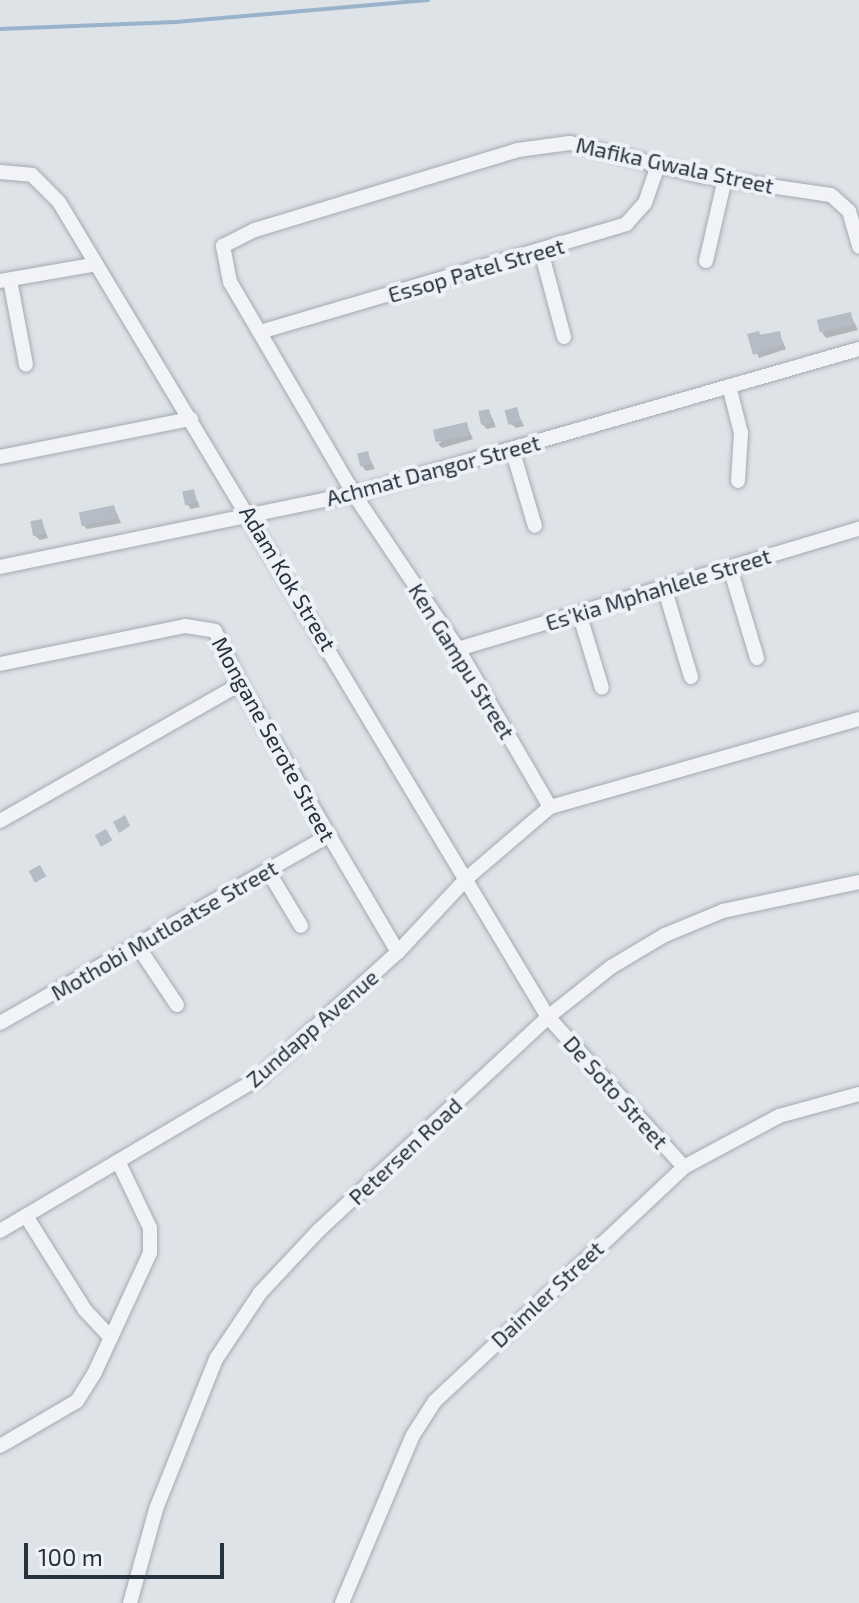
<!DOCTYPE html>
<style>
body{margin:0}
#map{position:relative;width:859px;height:1603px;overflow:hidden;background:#dee3e8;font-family:"Exo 2",sans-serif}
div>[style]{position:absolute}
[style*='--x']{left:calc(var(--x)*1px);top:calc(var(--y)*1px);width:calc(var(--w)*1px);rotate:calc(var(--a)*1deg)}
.shadow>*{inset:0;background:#0003}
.stream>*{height:4px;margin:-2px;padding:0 2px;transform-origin:2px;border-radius:2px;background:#98b3ca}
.building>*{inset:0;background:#b5bcc5;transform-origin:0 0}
.roads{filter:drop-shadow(0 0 2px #a3aab2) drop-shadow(0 0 2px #a3aab2)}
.minor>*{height:14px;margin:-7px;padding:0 7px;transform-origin:7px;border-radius:7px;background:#f1f3f6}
span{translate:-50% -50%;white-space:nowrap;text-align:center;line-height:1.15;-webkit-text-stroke:8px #eef2f6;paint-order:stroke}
.street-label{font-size:22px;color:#273240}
.scale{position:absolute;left:24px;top:1543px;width:200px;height:36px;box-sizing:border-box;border:4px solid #273240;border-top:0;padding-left:10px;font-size:24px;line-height:28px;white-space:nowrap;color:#273240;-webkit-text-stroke:6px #eef2f6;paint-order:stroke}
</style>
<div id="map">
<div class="shadow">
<i style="clip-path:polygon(850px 314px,858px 330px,826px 338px,822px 333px)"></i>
<i style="clip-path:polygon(779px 333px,786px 349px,759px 358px,749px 336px)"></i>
<i style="clip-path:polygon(516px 410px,524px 426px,516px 428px,511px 424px)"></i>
<i style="clip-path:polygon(489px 411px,496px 427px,487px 429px,483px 425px)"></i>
<i style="clip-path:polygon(466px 424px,473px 439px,442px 448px,438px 444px)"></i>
<i style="clip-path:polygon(367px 453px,375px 469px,366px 471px,362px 466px)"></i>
<i style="clip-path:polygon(193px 491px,200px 507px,191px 509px,187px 504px)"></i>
<i style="clip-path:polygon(114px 507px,121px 523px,87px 529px,83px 525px)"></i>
<i style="clip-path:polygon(42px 522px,48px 538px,40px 540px,35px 536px)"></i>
</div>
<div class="stream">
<i style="--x:0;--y:29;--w:176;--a:-2.3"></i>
<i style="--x:176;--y:22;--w:253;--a:-5"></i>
</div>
<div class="building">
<i style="left:851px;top:312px;width:13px;height:35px;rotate:77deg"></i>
<i style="clip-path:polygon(759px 331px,760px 335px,780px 331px,783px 345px,753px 355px,747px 334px)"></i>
<i style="left:517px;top:407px;width:15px;height:13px;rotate:74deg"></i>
<i style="left:489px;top:409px;width:14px;height:11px;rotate:78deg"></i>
<i style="left:467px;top:422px;width:13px;height:35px;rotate:77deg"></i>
<i style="left:368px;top:451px;width:13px;height:11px;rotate:77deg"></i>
<i style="left:194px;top:489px;width:14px;height:12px;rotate:78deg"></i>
<i style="left:114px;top:505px;width:14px;height:36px;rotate:78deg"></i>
<i style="left:42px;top:519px;width:15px;height:12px;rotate:79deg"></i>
<i style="clip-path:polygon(125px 815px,130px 826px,119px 833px,113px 822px)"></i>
<i style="left:106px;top:829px;width:13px;height:13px;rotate:61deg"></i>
<i style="left:40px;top:865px;width:13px;height:13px;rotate:61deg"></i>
</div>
<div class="roads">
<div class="minor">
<i style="--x:0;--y:172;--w:32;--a:5"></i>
<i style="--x:32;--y:175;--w:38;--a:45"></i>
<i style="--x:59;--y:202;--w:950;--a:59.04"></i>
<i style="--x:548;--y:1017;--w:202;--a:47.8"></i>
<i style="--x:541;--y:251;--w:89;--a:75"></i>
<i style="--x:706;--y:261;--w:84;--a:-77"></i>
<i style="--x:10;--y:280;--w:86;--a:79.3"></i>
<i style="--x:0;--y:281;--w:93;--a:-9.9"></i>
<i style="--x:260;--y:332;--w:382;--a:-16.4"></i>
<i style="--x:626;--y:224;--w:28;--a:-48"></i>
<i style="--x:645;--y:203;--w:39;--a:-71"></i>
<i style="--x:729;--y:386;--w:49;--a:75.7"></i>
<i style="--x:741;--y:433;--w:48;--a:93.6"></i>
<i style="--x:512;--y:449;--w:80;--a:73.4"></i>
<i style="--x:0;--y:457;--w:195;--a:-11.3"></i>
<i style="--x:0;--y:567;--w:361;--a:-11.7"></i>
<i style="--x:354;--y:494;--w:525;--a:-16.02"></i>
<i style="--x:730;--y:568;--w:94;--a:73.3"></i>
<i style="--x:664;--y:587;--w:94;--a:73.3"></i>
<i style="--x:579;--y:613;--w:78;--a:73"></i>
<i style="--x:458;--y:649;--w:419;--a:-16.7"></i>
<i style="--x:0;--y:664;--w:189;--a:-11.6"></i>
<i style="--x:185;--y:626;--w:30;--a:9"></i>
<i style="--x:215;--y:631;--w:59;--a:64.7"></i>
<i style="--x:240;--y:684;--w:311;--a:59.5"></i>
<i style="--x:550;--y:807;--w:183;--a:-120.2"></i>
<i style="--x:458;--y:649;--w:187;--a:-123.9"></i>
<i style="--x:354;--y:494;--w:246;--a:-120.3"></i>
<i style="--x:230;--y:282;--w:37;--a:-101"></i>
<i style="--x:223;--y:246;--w:36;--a:-27"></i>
<i style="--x:255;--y:230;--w:275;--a:-16.9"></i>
<i style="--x:518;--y:150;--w:52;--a:-7.7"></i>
<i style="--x:570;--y:143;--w:136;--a:14"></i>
<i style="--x:702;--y:176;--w:130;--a:8.4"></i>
<i style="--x:831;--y:195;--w:24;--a:42"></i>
<i style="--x:849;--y:211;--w:37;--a:74"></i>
<i style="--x:0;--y:821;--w:276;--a:-29.7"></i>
<i style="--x:268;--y:871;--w:64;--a:59"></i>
<i style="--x:137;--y:945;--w:72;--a:56.3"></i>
<i style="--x:0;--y:1023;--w:378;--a:-29.7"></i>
<i style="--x:26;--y:1216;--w:111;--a:57.9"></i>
<i style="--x:85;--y:1310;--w:38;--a:47"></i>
<i style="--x:0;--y:1231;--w:302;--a:-30.6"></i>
<i style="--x:260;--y:1077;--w:186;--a:-42.2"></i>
<i style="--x:398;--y:952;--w:100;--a:-47"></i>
<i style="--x:466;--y:879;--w:111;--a:-40.6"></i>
<i style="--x:550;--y:807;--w:321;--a:-15.9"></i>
<i style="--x:0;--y:1446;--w:89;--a:-30.3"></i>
<i style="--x:77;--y:1401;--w:34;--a:-58"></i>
<i style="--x:95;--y:1372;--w:131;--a:-65.2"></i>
<i style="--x:150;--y:1253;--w:25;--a:-90"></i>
<i style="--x:150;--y:1228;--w:74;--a:-115.5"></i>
<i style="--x:130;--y:1603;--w:98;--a:-74.5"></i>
<i style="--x:156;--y:1509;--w:162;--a:-68.2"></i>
<i style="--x:216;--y:1359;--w:79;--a:-56.3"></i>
<i style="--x:260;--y:1293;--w:86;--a:-46.9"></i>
<i style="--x:319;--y:1230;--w:313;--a:-42.9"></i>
<i style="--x:548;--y:1017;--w:80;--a:-38.4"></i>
<i style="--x:611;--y:967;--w:63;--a:-30.7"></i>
<i style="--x:665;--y:935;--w:63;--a:-22.5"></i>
<i style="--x:723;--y:911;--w:139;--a:-12"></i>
<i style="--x:342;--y:1603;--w:182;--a:-67.1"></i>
<i style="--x:413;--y:1435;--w:40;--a:-57.1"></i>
<i style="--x:435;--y:1401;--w:342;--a:-43.2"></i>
<i style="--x:684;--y:1167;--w:108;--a:-28.2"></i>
<i style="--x:779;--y:1116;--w:83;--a:-15.4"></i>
</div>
</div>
<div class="street-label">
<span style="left:675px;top:165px;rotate:12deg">Mafika Gwala Street</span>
<span style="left:476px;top:270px;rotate:-16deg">Essop Patel Street</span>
<span style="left:433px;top:470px;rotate:-15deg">Achmat Dangor Street</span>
<span style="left:288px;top:578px;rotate:59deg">Adam Kok Street</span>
<span style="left:658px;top:589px;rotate:-17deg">Es'kia Mphahlele Street</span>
<span style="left:462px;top:661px;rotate:58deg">Ken Gampu Street</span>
<span style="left:274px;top:739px;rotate:61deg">Mongane Serote Street</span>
<span style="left:164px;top:930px;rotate:-30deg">Mothobi Mutloatse Street</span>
<span style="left:312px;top:1028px;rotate:-41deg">Zundapp Avenue</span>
<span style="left:616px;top:1092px;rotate:48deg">De Soto Street</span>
<span style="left:405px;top:1151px;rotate:-43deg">Petersen Road</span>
<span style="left:547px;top:1294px;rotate:-43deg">Daimler Street</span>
</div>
<div class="scale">100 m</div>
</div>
